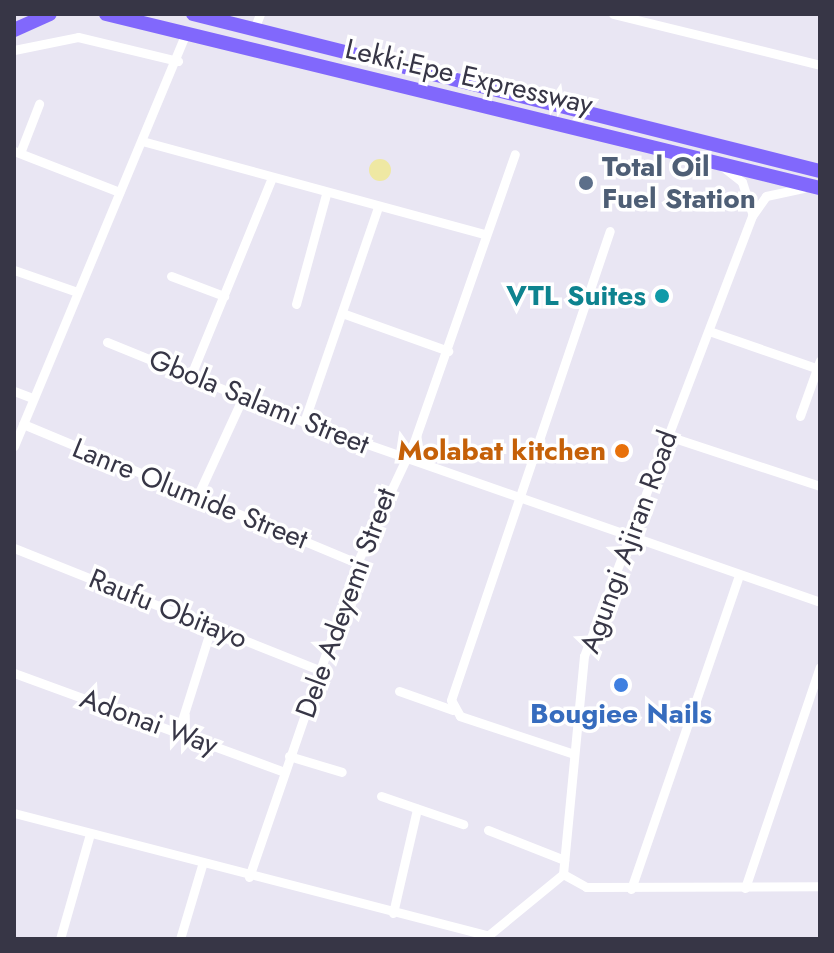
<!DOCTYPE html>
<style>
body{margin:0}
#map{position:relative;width:834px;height:953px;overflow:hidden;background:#e9e6f3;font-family:Jost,sans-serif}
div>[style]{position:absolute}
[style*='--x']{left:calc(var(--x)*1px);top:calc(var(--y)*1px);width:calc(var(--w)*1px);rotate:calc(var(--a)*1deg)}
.water>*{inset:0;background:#efe8a3}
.round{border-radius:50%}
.minor>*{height:9px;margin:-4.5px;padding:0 4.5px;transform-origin:4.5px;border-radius:4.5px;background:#fff}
.highway>*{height:14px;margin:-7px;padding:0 7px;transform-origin:7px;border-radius:7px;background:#8168fc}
.dots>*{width:22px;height:22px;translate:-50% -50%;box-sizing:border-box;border:4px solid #fff;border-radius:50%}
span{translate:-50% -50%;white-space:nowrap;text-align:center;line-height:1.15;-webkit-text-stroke:7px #fff;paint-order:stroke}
.street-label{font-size:28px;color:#373646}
.service-label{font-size:28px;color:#4e5e75;font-weight:700}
.left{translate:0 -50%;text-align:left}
.culture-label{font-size:28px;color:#0d838f;font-weight:700}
.right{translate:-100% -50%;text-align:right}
.food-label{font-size:28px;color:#c56008;font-weight:700}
.shop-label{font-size:28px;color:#366cbe;font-weight:700}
.frame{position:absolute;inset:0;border:16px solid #373646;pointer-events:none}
</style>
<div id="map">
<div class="water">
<i class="round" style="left:369px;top:159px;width:22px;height:22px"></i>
</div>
<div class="minor">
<i style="--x:613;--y:14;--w:213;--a:13.8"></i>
<i style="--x:254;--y:29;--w:16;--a:-68"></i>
<i style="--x:14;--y:50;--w:65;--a:-11.5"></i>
<i style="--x:78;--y:37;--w:103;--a:13.5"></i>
<i style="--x:142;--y:141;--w:354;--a:15.2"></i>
<i style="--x:14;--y:151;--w:113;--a:21.3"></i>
<i style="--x:20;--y:153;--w:53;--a:-68.8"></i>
<i style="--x:723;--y:167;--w:24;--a:38"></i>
<i style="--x:742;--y:182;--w:32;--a:72"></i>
<i style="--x:14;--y:270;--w:67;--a:19.2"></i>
<i style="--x:171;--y:276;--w:57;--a:20.7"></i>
<i style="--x:296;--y:304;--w:114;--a:-74.7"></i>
<i style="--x:342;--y:313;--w:113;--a:19.7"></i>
<i style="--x:709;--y:331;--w:113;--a:19.1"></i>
<i style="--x:107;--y:342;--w:213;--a:22.1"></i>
<i style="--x:304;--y:422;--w:546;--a:19.23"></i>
<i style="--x:191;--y:375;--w:211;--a:-67.7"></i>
<i style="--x:14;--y:391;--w:19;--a:21"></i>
<i style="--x:800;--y:416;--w:59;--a:-70.3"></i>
<i style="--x:304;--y:422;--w:227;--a:-71"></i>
<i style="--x:23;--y:424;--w:362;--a:22.6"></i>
<i style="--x:668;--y:436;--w:160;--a:18.2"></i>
<i style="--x:14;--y:446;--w:444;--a:-67.4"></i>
<i style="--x:197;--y:497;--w:112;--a:-65.3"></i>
<i style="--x:14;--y:548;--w:331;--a:21.8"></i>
<i style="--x:14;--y:673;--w:288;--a:20.1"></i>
<i style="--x:399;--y:691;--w:57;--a:19.4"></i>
<i style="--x:178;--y:733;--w:113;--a:-72.5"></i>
<i style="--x:574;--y:754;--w:120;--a:-161.6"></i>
<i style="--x:460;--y:716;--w:18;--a:-119"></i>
<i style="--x:451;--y:700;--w:495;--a:-71.3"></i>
<i style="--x:289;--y:756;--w:55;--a:16.8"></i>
<i style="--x:381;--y:796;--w:87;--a:18.9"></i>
<i style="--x:14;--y:813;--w:490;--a:14.5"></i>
<i style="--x:488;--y:830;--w:82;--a:21.5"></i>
<i style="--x:563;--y:874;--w:26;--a:29"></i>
<i style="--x:586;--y:887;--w:234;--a:-0.2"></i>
<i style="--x:249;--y:877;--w:332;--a:-71"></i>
<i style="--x:357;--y:563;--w:134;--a:-64.8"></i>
<i style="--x:414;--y:442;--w:305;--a:-70.7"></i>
<i style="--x:745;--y:888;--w:233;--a:-71.3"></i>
<i style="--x:631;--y:889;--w:332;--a:-71"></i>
<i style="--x:393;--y:913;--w:107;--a:-77"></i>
<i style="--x:60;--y:939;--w:109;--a:-74.1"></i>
<i style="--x:180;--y:939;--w:77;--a:-73.4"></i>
<i style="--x:484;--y:939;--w:102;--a:-39.4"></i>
<i style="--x:563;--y:874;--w:219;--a:-84.5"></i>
<i style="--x:584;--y:656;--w:471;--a:-69.1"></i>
<i style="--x:752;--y:216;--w:24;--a:-55"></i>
<i style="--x:766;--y:196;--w:38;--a:-12"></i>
</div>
<div class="highway">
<i style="--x:106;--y:14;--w:735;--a:13.7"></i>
<i style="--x:193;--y:14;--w:646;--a:14.06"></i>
<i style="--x:14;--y:30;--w:39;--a:-24"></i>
</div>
<div class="dots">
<i style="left:586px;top:183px;background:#5c6f8a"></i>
<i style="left:662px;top:296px;background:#0f9aa8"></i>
<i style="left:622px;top:451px;background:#e8710a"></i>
<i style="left:621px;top:685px;background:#3f7fe0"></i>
</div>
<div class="street-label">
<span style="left:469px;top:77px;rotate:13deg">Lekki-Epe Expressway</span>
<span style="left:259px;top:402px;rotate:22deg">Gbola Salami Street</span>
<span style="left:190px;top:494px;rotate:22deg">Lanre Olumide Street</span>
<span style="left:629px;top:542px;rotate:-70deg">Agungi Ajiran Road</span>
<span style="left:346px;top:603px;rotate:-70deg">Dele Adeyemi Street</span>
<span style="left:168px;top:609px;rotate:22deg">Raufu Obitayo</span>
<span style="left:149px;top:722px;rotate:20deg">Adonai Way</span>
</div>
<div class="service-label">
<span class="left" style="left:602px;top:183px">Total Oil<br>Fuel Station</span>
</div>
<div class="culture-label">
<span class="right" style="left:646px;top:296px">VTL Suites</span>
</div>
<div class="food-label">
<span class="right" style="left:606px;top:451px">Molabat kitchen</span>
</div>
<div class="shop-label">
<span style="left:621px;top:714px">Bougiee Nails</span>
</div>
<div class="frame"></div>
</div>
